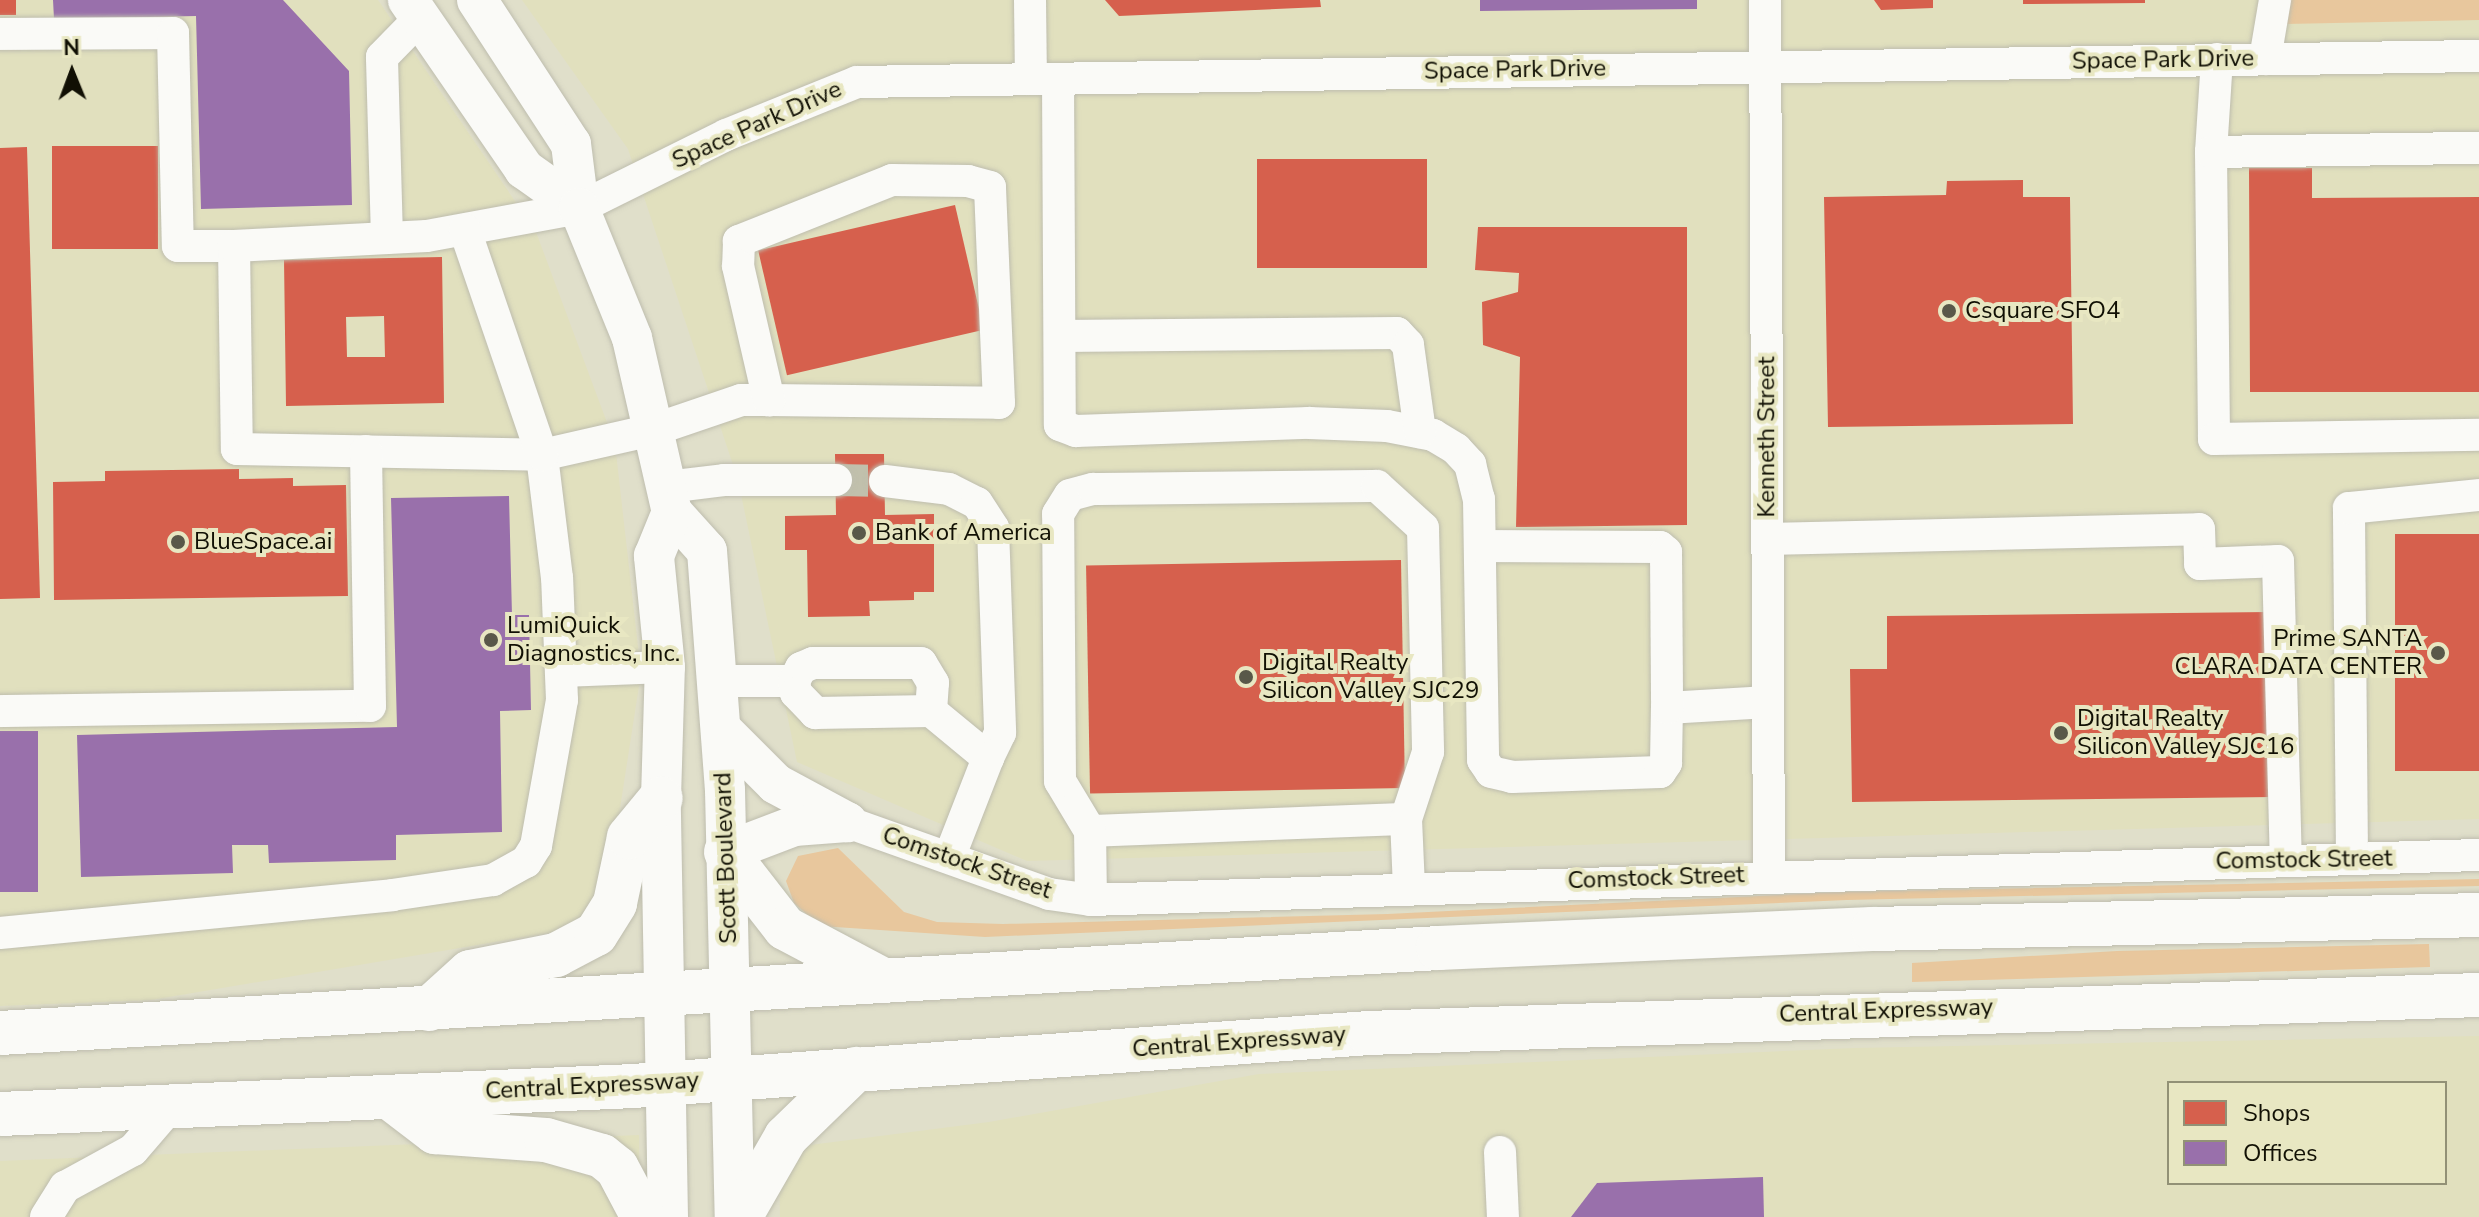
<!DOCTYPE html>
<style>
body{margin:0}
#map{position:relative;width:2479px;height:1217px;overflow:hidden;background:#e0dfca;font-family:"Nunito Sans",sans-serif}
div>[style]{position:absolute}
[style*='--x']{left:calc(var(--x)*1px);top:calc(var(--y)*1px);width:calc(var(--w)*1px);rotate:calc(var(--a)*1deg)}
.built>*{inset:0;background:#e1e0be}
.green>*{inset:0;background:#e8c79d}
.shops>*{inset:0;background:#d6604d;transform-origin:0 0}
.offices>*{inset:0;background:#9970ab;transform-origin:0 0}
.minor-tunnel>*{height:32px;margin-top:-16px;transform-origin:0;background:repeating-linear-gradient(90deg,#c1c0ac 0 32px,transparent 0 48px)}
.roads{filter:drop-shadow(0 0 2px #bebdae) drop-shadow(0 0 2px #bebdae)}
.minor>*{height:32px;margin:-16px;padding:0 16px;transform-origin:16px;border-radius:16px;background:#fafaf7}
.major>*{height:40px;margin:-20px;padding:0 20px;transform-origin:20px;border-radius:20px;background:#fafaf7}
.highway>*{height:44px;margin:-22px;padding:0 22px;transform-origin:22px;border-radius:22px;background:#fafaf7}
.dots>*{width:22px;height:22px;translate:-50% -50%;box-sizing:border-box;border:4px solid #e8e7c2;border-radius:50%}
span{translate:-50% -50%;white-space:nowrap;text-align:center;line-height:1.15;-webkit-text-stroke:8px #e8e7c2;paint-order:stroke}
.street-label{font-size:24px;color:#111004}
.poi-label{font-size:24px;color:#111004}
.left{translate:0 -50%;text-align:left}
.right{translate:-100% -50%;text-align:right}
.legend{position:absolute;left:2167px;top:1081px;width:280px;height:104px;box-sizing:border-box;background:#e8e7c2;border:2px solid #929176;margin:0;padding:10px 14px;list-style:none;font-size:24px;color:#111004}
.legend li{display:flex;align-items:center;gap:16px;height:40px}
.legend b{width:40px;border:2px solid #929176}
.north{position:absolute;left:32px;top:32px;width:80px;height:80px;-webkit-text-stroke:6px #e8e7c2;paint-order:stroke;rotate:359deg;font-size:22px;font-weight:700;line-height:32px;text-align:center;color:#111004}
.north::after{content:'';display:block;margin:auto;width:28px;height:36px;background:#111004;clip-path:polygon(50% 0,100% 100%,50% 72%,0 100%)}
</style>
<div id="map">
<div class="built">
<i style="clip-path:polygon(0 0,378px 0,536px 232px,615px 444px,641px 673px,602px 924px,151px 1000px,0 1006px)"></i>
<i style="clip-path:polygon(522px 0,2479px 0,2479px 819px,1027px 861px,797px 762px,738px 480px,628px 149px)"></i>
<i style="clip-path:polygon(evenodd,2479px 1036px,2479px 1217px,780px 1217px,779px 1149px,989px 1122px,1259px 1074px,1855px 1048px,2479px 1036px,2169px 1083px,2445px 1083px,2445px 1183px,2169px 1183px,2169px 1083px)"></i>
<i style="clip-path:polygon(639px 1135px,640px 1217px,0 1217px,0 1161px)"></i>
</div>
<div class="green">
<i style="clip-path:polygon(2284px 0,2479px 0,2479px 20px,2284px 24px)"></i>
<i style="clip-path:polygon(838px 848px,904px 912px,937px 922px,1003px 924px,1387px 914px,1841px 892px,2479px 879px,2479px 886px,1847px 900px,985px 937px,820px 926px,794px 903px,786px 881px,798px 856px)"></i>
<i style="clip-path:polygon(2429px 944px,2430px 967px,1912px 982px,1912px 963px,2117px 951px)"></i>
</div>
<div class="shops">
<i style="left:0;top:0;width:16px;height:15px"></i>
<i style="clip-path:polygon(1105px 0,1320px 0,1321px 7px,1119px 16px)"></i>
<i style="clip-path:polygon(1874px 0,1933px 0,1933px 8px,1881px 10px)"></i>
<i style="clip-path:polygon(2023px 0,2145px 0,2145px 3px,2023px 4px)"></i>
<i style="left:158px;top:146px;width:103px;height:106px;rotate:90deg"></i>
<i style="clip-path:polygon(27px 147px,40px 598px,0 599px,0 148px)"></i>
<i style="left:1427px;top:159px;width:109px;height:170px;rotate:90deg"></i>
<i style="clip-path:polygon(2249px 168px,2312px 168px,2312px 198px,2479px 197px,2479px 392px,2250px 392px)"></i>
<i style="clip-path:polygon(2023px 180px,2023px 197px,2070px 197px,2073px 424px,1828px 427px,1824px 197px,1946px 195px,1947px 181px)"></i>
<i style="left:955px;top:205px;width:128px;height:202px;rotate:77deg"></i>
<i style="clip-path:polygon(1478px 227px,1687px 227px,1687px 525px,1516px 527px,1520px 357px,1483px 345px,1482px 302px,1518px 292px,1519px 273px,1475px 270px)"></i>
<i style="clip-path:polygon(evenodd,442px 257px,444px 403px,286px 406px,284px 260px,442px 257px,384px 316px,385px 357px,347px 357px,346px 317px,384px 316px)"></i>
<i style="clip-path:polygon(835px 454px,884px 454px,885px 515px,934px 514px,934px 592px,914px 592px,914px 600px,869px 601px,870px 616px,808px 617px,807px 550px,785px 550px,785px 516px,836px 515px)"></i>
<i style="clip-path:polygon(239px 469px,239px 479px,293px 478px,293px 486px,346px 485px,348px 596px,54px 600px,53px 482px,105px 481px,105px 471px)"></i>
<i style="left:2479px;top:534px;width:237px;height:84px;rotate:90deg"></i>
<i style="left:1401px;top:560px;width:228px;height:315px;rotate:89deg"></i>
<i style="clip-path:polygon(2270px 612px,2273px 797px,1852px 802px,1850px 669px,1887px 669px,1887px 616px)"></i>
</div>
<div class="offices">
<i style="clip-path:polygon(53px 0,283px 0,349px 71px,352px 205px,201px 209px,196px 16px,54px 19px)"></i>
<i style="clip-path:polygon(1480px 0,1697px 0,1697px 9px,1480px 11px)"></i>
<i style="clip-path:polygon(509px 496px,512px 615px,529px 615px,531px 710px,500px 711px,502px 832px,396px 835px,396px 860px,269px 863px,268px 845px,232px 845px,233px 873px,81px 877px,77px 735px,397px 727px,391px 498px)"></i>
<i style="left:0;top:731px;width:38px;height:161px"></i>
<i style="clip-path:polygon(1763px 1177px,1764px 1217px,1571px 1217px,1597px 1183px)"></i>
</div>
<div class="minor-tunnel">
<i style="--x:836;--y:480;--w:49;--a:1.2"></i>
</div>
<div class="roads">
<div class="minor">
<i style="--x:1030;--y:0;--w:79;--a:89.3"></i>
<i style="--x:1765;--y:0;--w:874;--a:89.74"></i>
<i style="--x:0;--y:34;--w:173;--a:-0.3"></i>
<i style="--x:173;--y:33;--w:213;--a:88.7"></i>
<i style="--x:178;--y:246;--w:56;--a:0"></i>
<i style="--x:234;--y:246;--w:203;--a:89.2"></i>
<i style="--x:237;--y:449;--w:305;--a:1.1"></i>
<i style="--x:542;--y:455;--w:117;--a:-12.8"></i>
<i style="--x:656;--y:429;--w:90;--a:-18.8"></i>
<i style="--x:741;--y:400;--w:28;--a:0"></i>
<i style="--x:769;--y:400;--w:230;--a:0.7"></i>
<i style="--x:999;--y:403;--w:216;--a:-92.4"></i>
<i style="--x:990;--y:187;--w:23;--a:-165"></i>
<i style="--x:968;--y:181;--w:76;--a:-179.2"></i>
<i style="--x:892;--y:180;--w:165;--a:158.3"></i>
<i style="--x:739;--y:241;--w:25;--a:92"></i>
<i style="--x:738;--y:266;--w:138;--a:77"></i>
<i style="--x:2217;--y:59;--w:93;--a:93.7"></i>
<i style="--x:2211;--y:152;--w:287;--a:89.4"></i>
<i style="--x:2214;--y:439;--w:265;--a:-0.9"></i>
<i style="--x:2265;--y:59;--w:60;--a:-80.4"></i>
<i style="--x:1058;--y:79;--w:346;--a:89.7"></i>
<i style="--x:1060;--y:425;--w:17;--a:21"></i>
<i style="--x:1076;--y:431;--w:233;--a:-2"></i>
<i style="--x:1309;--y:423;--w:78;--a:2.2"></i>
<i style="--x:1387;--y:426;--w:47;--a:11.1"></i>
<i style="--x:1433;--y:435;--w:27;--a:31"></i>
<i style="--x:1456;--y:449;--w:21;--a:47"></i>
<i style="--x:1470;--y:464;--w:36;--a:76"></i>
<i style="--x:1479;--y:499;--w:261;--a:89.1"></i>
<i style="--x:1483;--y:760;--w:14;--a:56"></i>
<i style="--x:1491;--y:772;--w:22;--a:13"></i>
<i style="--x:1512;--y:777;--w:148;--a:-1.9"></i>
<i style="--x:1660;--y:772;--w:11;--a:-56"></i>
<i style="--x:1666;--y:763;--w:55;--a:-89"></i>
<i style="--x:1667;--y:708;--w:101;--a:-3.4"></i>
<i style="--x:2211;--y:152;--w:268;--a:-0.9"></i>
<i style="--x:387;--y:238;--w:181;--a:-91.6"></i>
<i style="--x:382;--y:57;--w:57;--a:-45.7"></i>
<i style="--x:234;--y:246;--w:193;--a:-3"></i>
<i style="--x:427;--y:236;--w:155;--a:-10.4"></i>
<i style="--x:579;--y:208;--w:164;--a:-26.4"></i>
<i style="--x:726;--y:135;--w:141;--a:-22"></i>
<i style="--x:857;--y:82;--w:1622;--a:-0.92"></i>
<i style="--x:1060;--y:336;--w:337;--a:-0.5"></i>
<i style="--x:1397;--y:333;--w:16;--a:47"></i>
<i style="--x:1408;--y:345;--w:88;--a:82.1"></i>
<i style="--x:885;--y:481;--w:64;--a:7.1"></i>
<i style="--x:949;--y:489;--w:31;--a:27"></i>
<i style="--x:977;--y:503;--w:30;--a:57"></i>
<i style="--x:993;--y:528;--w:205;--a:88"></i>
<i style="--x:1000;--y:733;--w:28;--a:116"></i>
<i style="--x:667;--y:487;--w:57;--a:-7"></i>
<i style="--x:724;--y:480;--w:112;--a:0"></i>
<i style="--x:1767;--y:539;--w:432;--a:-1.3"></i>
<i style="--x:2199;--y:529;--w:35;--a:88"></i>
<i style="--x:2200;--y:564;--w:78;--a:-2.2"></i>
<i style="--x:2278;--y:561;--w:299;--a:88.5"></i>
<i style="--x:1480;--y:546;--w:180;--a:0.3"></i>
<i style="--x:1660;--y:547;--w:8;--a:40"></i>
<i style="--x:1666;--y:552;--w:156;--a:89.6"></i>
<i style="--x:562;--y:671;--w:103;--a:-2.2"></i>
<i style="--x:718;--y:681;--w:76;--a:0"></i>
<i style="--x:0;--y:711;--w:370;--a:-0.8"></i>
<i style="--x:370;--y:706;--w:255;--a:-90.9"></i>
<i style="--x:931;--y:711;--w:28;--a:-86"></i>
<i style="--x:933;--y:683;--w:23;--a:-121"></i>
<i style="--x:921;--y:663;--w:108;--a:180"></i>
<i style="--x:813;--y:663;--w:13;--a:157"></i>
<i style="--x:801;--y:668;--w:15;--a:118"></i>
<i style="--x:794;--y:681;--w:12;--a:81"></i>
<i style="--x:796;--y:693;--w:28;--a:46"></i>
<i style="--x:815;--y:713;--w:116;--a:-1"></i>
<i style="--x:931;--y:711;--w:74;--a:39.5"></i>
<i style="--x:988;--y:758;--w:107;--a:111.3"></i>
<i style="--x:847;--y:822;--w:214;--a:19.6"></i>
<i style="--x:1049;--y:894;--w:42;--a:8.1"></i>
<i style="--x:1091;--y:900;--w:1389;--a:-1.86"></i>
<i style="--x:1090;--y:831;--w:316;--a:-2.2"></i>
<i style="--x:2352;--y:858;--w:350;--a:-90.5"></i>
<i style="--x:2349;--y:508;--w:131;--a:-5.7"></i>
<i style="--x:1091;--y:900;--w:69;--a:-90.8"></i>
<i style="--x:1090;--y:831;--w:58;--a:-121"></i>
<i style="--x:1060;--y:781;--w:267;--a:-90.4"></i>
<i style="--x:1058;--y:514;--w:22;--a:-58"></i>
<i style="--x:1070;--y:495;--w:24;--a:-15"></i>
<i style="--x:1093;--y:489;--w:284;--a:-0.6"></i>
<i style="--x:1377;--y:486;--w:62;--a:42.4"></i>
<i style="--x:1423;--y:528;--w:224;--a:88.7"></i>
<i style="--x:1428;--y:752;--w:71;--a:108.2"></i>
<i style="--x:1406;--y:819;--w:68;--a:87.5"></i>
<i style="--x:0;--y:933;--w:394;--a:-5.5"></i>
<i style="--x:392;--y:895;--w:102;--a:-8.4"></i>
<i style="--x:493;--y:880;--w:38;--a:-29"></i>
<i style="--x:526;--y:862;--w:19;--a:-58"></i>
<i style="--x:536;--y:846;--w:148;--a:-79.9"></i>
<i style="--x:562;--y:700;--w:122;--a:-92.3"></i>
<i style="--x:557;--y:578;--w:124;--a:-97"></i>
<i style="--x:542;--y:455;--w:238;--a:-108.9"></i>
<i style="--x:1500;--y:1152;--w:65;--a:87.4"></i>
<i style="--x:46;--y:1217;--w:36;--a:-58"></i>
<i style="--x:65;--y:1187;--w:77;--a:-28.6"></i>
<i style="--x:133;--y:1150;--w:57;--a:-49.3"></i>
</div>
<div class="major">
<i style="--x:408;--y:0;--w:205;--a:55.5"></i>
<i style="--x:524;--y:169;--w:67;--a:35.3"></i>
<i style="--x:477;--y:0;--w:172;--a:56.9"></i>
<i style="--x:571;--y:144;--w:64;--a:82.9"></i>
<i style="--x:579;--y:208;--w:140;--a:67.8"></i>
<i style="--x:632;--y:338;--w:179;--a:77.1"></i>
<i style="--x:672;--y:512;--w:52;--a:48.1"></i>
<i style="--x:707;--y:551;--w:240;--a:85.7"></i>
<i style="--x:725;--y:790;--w:427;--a:88.7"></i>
<i style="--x:722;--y:730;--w:76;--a:45"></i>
<i style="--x:776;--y:784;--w:81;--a:28.2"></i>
<i style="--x:726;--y:852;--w:73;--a:-20.9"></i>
<i style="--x:794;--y:826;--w:53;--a:-4.3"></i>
<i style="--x:668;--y:1217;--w:419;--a:-91"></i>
<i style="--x:661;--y:798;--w:131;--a:-88.3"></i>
<i style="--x:665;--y:667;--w:112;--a:-95.7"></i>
<i style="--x:654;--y:556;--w:48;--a:-67.8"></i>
</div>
<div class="highway">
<i style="--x:726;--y:852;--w:96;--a:52.2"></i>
<i style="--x:785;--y:928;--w:113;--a:27.9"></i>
<i style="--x:429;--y:1009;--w:55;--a:-42.1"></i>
<i style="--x:470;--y:972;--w:88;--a:-11.2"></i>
<i style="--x:556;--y:955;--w:45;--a:-27.7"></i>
<i style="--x:596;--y:934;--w:36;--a:-58"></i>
<i style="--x:615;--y:903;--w:67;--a:-78"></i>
<i style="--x:629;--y:837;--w:50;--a:-50.6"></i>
<i style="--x:0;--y:1033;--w:1441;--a:-3.38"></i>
<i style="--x:1438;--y:948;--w:435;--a:-2.5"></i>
<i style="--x:1873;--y:929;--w:606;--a:-1.32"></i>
<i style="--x:389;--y:1097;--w:58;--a:37.3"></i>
<i style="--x:435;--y:1132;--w:111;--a:4.1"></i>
<i style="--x:546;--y:1140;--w:58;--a:15.9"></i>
<i style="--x:602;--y:1156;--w:19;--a:39"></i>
<i style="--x:617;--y:1168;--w:55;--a:62"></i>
<i style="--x:0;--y:1114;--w:634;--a:-2.53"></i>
<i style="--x:633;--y:1086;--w:737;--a:-4.12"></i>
<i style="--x:1368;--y:1033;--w:1112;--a:-1.96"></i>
<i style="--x:740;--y:1217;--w:92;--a:-60.1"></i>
<i style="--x:786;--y:1137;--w:98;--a:-44.2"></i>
</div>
</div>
<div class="dots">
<i style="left:1949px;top:311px;background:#595849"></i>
<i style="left:859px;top:533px;background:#595849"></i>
<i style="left:178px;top:542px;background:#595849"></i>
<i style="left:491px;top:640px;background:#595849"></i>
<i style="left:2438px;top:653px;background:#595849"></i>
<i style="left:1246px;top:677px;background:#595849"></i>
<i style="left:2061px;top:733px;background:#595849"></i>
</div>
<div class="street-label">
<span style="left:2163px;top:60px;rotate:-1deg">Space Park Drive</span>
<span style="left:1515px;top:70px;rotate:-1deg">Space Park Drive</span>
<span style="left:757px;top:125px;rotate:-24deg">Space Park Drive</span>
<span style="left:1767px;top:437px;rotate:-90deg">Kenneth Street</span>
<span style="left:726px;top:858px;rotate:-92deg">Scott Boulevard</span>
<span style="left:2304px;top:860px;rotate:-1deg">Comstock Street</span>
<span style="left:967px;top:863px;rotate:19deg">Comstock Street</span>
<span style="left:1656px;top:878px;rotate:-2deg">Comstock Street</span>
<span style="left:1886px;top:1011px;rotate:-2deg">Central Expressway</span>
<span style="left:1239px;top:1042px;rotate:-4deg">Central Expressway</span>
<span style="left:592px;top:1086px;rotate:-3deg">Central Expressway</span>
</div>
<div class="poi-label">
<span class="left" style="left:1965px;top:311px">Csquare SFO4</span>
<span class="left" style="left:875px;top:533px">Bank of America</span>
<span class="left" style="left:194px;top:542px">BlueSpace.ai</span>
<span class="left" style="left:507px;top:640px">LumiQuick<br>Diagnostics, Inc.</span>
<span class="right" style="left:2422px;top:653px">Prime SANTA<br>CLARA DATA CENTER</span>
<span class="left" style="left:1262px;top:677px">Digital Realty<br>Silicon Valley SJC29</span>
<span class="left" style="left:2077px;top:733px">Digital Realty<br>Silicon Valley SJC16</span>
</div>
<ul class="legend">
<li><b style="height:22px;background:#d6604d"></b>Shops</li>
<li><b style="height:22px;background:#9970ab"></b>Offices</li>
</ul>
<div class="north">N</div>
</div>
